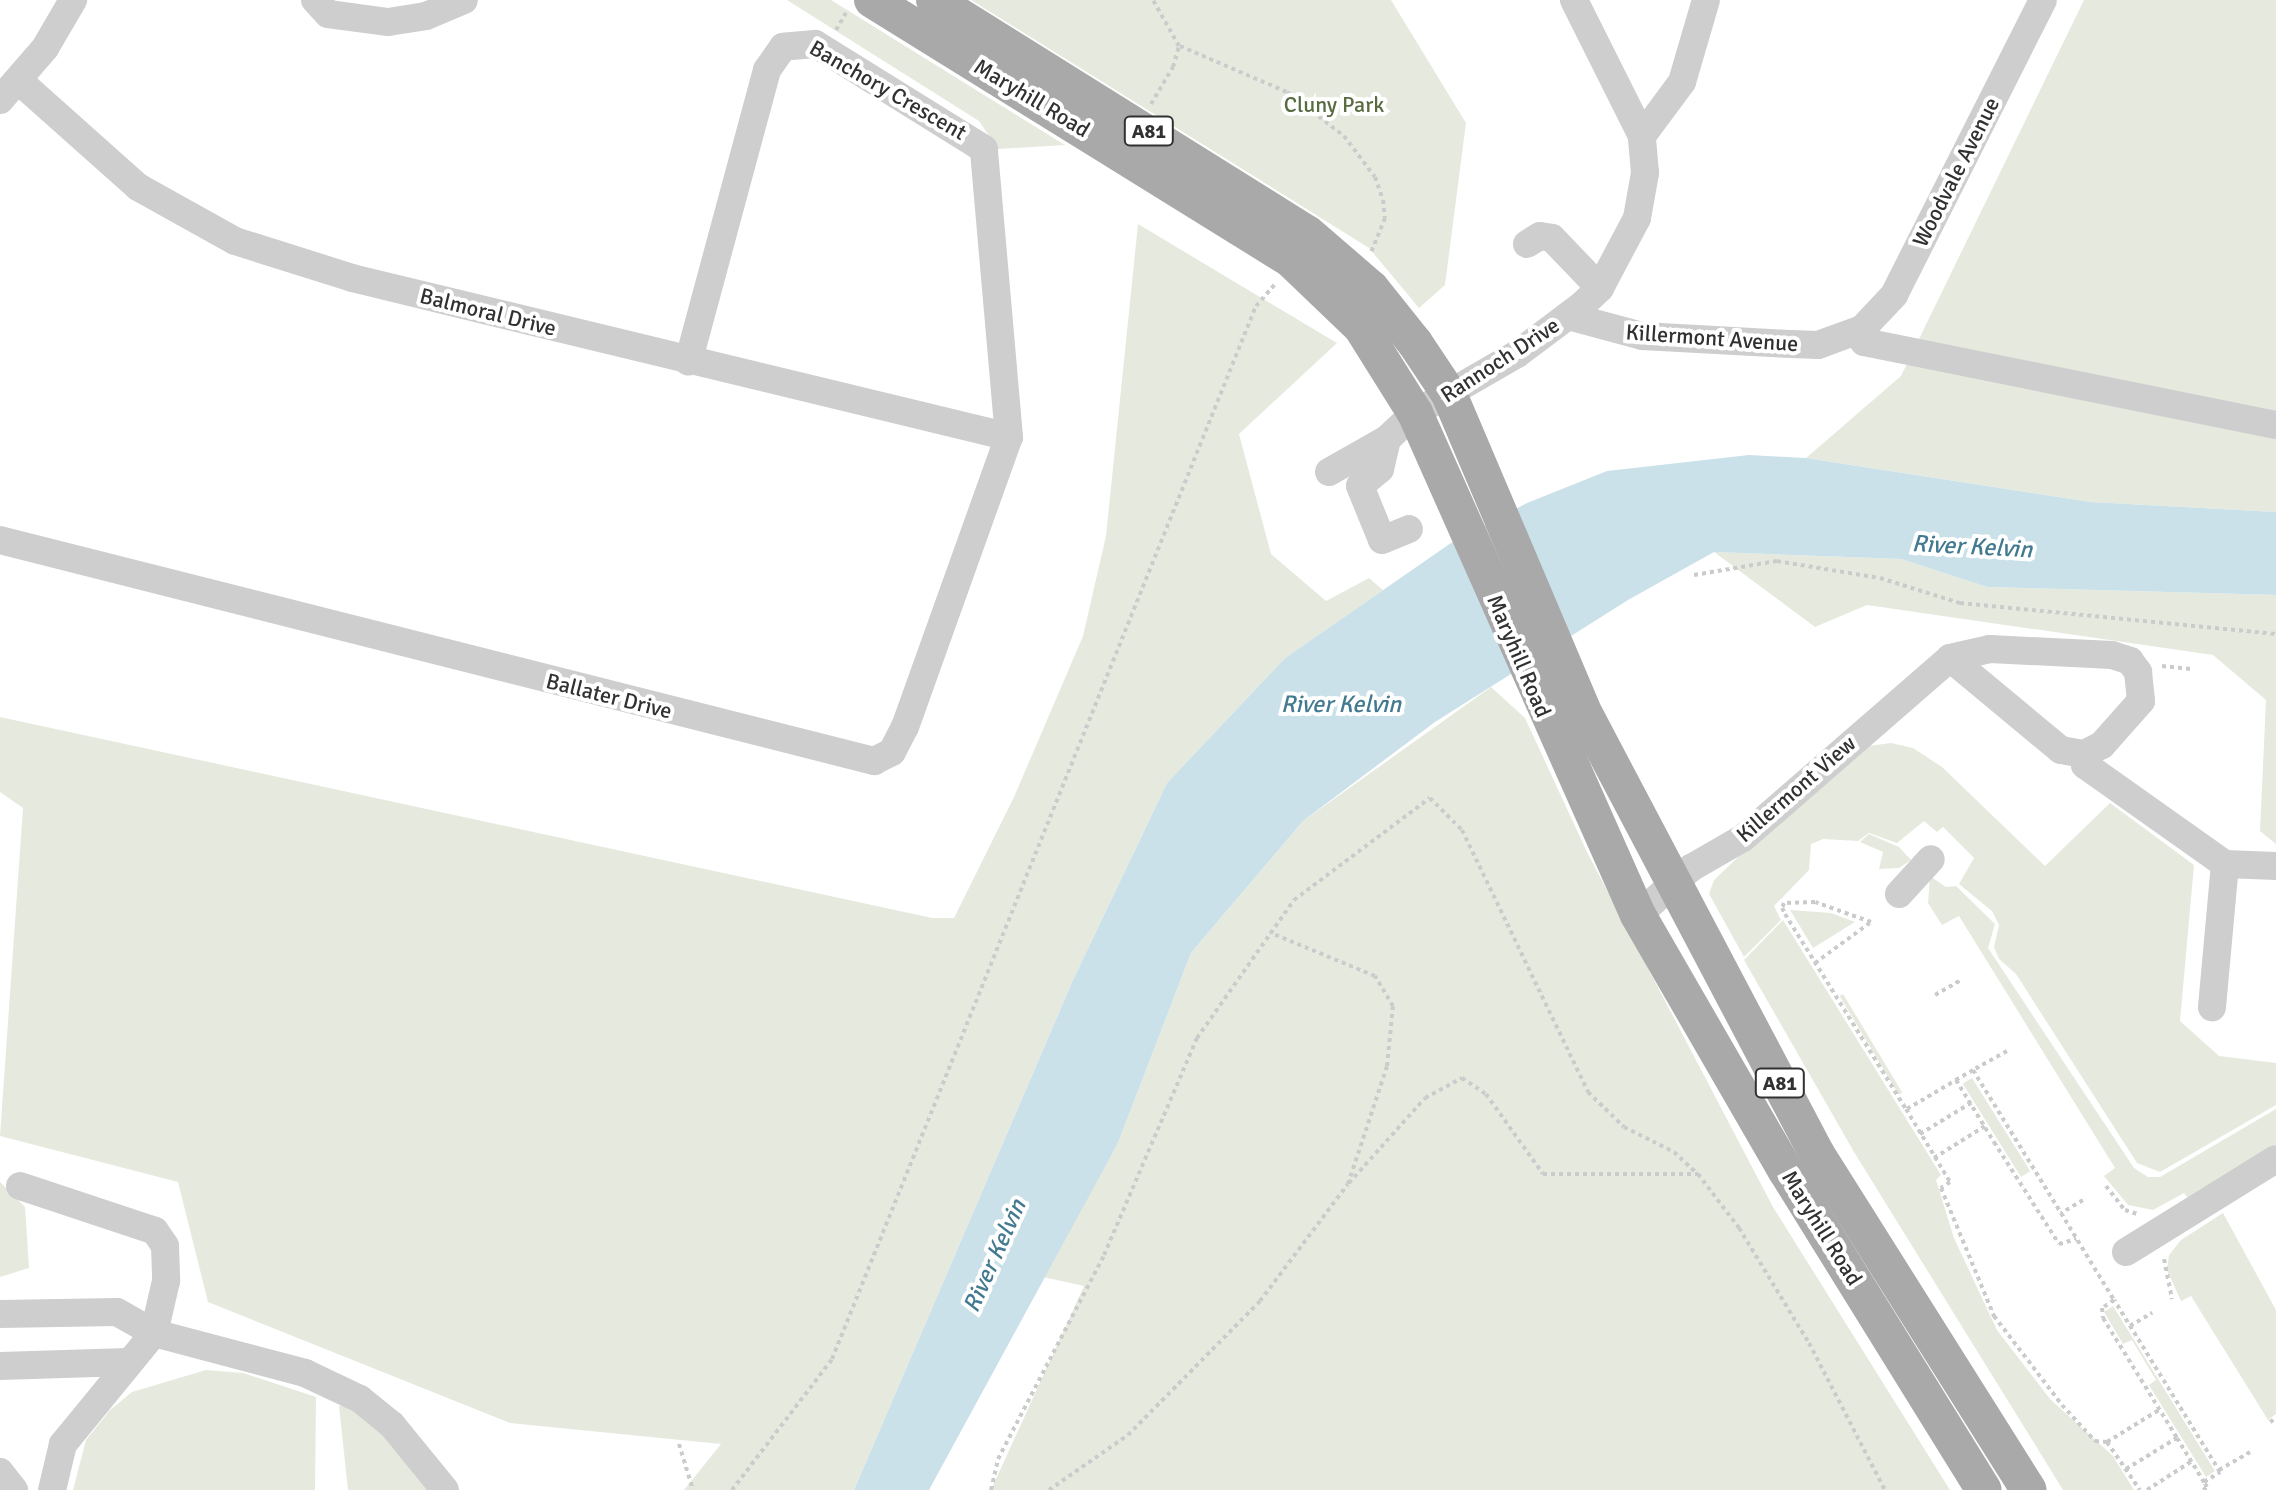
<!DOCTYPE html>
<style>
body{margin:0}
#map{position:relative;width:2276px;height:1490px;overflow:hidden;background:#fff;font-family:Signika,sans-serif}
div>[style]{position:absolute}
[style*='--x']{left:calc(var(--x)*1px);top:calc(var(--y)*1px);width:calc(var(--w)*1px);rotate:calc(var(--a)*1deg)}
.green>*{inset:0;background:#e6eade;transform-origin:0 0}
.water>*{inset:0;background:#cbe1e9}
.path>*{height:4px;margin-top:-2px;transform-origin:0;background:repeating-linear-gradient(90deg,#cbcbcb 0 4px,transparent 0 8px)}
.minor>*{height:28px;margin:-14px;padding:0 14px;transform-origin:14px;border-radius:14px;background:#cecece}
.major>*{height:36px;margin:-18px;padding:0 18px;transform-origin:18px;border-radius:18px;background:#a9a9a9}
span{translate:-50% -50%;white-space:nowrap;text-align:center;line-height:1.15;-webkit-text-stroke:8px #fff;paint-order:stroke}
.shield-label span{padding:2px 6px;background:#fff;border:2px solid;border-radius:6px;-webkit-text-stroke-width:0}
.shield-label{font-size:20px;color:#313131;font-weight:700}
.street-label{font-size:22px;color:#313131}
.park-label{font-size:22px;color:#596b40}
.water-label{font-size:24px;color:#437a90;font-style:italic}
</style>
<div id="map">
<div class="green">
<i style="clip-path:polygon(787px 0,831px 0,1065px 145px,998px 149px,979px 121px)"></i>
<i style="clip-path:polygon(971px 0,1391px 0,1466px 123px,1445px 285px,1419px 308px,1369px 248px)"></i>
<i style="clip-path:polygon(2084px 0,2276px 0,2276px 512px,2091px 502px,1806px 458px,1901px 376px)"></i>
<i style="clip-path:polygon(1138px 224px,1337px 343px,1239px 434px,1271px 554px,1326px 601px,1369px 578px,1383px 590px,1285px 658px,1167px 783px,1073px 980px,854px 1490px,684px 1490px,721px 1444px,510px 1423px,208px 1302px,178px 1182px,0 1136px,23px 808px,0 792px,0 717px,932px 918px,954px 918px,1014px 797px,1083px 636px,1106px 536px)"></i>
<i style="clip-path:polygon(1714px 552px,1901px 559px,1987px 587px,2276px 595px,2276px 844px,2260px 831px,2266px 700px,2213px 655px,1867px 605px,1815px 627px)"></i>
<i style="clip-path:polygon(1491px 687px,1525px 718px,1587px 852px,1773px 1207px,1950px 1490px,991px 1490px,1084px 1286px,1043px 1277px,1118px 1143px,1191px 953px,1303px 821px)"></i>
<i style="clip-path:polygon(1891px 743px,1913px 748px,1942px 767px,2045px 866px,2110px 803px,2194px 865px,2180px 1021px,2219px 1056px,2276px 1063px,2276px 1105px,2160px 1172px,2137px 1163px,2016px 974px,1999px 959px,1994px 947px,1999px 925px,1992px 911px,1959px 884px,1974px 858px,1943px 827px,1937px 832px,1924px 821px,1897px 843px,1869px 833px,1858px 841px,1823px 839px,1811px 844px,1809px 870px,1774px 906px,1781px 920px,1744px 957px,1709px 894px,1714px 880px,1853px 748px)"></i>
<i style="clip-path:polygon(1869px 834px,1899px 847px,1911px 860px,1899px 868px,1879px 869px,1883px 852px,1860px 842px)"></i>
<i style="clip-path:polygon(1930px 876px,1946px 887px,1956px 886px,1995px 924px,1988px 948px,2134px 1168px,2148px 1177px,2160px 1177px,2276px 1109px,2276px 1145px,2189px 1199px,2184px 1193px,2153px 1210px,2128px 1205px,2104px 1176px,2115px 1168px,1959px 916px,1942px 925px,1928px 903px)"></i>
<i style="clip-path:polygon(1790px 910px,1831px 913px,1855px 922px,1813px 948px)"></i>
<i style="clip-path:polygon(1783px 920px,1941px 1175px,1936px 1180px,1954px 1238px,1997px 1330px,2050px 1399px,2113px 1456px,2134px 1490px,2063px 1490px,1854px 1152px,1744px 960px)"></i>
<i style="left:1843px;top:994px;width:115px;height:4px;rotate:59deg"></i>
<i style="left:1972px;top:1078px;width:110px;height:11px;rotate:58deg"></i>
<i style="clip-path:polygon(0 1182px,25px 1207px,29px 1268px,0 1277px)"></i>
<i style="clip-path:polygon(2223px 1213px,2276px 1310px,2276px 1414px,2268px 1420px,2191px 1296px,2181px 1301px,2167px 1270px,2169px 1255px,2181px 1240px)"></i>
<i style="clip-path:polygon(2113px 1306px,2215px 1471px,2206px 1477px,2149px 1385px,2156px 1380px,2132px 1340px,2123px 1344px,2104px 1312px)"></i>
<i style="clip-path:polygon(206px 1370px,243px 1373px,316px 1397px,315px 1490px,73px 1490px,86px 1440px,110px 1410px,132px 1392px)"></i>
<i style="clip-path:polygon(347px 1405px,384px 1435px,432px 1490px,348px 1490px,339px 1406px)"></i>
</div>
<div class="water">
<i style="clip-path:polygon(1749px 455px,1806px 458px,2091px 502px,2276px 512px,2276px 595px,1987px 587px,1901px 559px,1714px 552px,1628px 600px,1435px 722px,1303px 821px,1191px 953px,1118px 1143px,929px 1490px,854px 1490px,1073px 980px,1167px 783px,1285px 658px,1451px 543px,1527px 503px,1607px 471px)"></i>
</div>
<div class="path">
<i style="--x:836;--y:30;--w:20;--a:-60"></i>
<i style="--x:1180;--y:46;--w:116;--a:23.3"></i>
<i style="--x:1287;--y:92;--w:72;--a:37.7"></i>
<i style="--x:1344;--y:136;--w:51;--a:52.9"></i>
<i style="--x:1375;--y:177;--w:24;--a:71"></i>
<i style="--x:1383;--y:200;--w:18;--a:84"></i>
<i style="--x:1385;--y:218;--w:37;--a:112"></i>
<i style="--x:1151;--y:104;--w:43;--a:-59.3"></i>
<i style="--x:1173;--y:67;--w:22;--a:-74"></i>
<i style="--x:1179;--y:46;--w:53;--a:-119.5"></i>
<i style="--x:1694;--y:575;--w:84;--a:-9.6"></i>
<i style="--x:1777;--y:561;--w:104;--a:9.4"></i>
<i style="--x:1880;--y:578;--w:84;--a:17.4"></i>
<i style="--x:1960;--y:603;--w:318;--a:5.6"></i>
<i style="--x:2162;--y:666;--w:29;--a:6"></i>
<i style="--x:1815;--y:963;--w:69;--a:-36.2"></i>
<i style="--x:1871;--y:922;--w:59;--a:-160.3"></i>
<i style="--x:1815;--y:902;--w:31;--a:178"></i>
<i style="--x:1784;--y:903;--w:5;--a:112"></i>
<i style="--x:1782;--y:908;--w:7;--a:63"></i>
<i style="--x:1785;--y:914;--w:229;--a:58.2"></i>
<i style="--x:1906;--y:1109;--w:85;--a:58.9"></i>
<i style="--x:1950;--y:1182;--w:11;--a:146"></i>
<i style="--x:1941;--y:1188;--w:139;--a:67.5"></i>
<i style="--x:1994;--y:1316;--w:112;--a:52.6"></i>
<i style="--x:2062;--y:1405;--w:49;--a:47.5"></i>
<i style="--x:2095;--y:1441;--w:12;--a:5"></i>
<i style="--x:2107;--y:1442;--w:58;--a:55.5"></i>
<i style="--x:1935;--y:995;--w:30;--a:-30"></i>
<i style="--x:2007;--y:1051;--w:39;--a:151"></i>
<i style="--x:1973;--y:1070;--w:168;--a:58.4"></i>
<i style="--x:1973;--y:1070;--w:20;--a:150"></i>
<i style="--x:1956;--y:1080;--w:73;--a:58.5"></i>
<i style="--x:1994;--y:1142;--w:121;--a:57.5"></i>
<i style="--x:2059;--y:1244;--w:18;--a:-16"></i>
<i style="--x:1907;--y:1109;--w:57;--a:-30.6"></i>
<i style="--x:1920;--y:1134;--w:60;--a:-31.3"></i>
<i style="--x:1934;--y:1158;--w:60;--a:-32.1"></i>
<i style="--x:1349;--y:1183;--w:114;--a:-48.2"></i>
<i style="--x:1425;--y:1098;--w:42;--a:-28.4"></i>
<i style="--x:1462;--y:1078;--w:29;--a:34"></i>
<i style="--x:1486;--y:1094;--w:98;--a:54.5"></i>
<i style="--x:1543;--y:1174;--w:155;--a:0"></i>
<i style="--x:2106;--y:1186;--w:31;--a:52"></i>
<i style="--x:2125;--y:1210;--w:13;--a:18"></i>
<i style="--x:2083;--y:1200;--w:26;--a:149"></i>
<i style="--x:2061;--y:1213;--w:102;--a:58.7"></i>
<i style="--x:2164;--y:1259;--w:41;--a:78.7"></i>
<i style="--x:2130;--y:1326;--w:26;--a:-31"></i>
<i style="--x:2270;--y:1422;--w:7;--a:-34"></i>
<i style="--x:2107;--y:1442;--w:61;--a:-31.6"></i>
<i style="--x:679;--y:1444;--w:48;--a:73.1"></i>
<i style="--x:2126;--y:1469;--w:60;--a:-31.3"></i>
<i style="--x:2177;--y:1438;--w:52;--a:58.5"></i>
<i style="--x:2204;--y:1482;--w:19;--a:-32"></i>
<i style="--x:2220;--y:1472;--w:202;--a:-121.6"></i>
<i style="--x:2114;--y:1300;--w:14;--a:146"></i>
<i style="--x:2102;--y:1308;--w:10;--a:84"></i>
<i style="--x:2103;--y:1318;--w:141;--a:58.3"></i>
<i style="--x:2219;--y:1470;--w:36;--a:-30"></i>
<i style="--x:732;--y:1490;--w:165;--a:-52.6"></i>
<i style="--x:832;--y:1359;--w:1135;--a:-68.07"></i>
<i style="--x:1256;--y:306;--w:28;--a:-49"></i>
<i style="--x:991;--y:1490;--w:32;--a:-77"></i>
<i style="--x:998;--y:1459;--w:230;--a:-62.5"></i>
<i style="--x:1104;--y:1255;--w:236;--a:-66.8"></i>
<i style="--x:1197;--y:1038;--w:169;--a:-54.9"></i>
<i style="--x:1294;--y:900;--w:170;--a:-36.9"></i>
<i style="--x:1430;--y:798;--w:45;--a:45"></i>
<i style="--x:1462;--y:830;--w:291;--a:64.3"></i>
<i style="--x:1588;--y:1092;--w:50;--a:44.2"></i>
<i style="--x:1624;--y:1127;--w:56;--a:26.6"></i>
<i style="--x:1674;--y:1152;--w:33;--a:43"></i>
<i style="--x:1698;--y:1174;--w:68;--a:52.8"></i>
<i style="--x:1739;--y:1228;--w:135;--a:58.7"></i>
<i style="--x:1809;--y:1343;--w:165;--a:62.7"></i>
<i style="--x:1049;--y:1490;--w:96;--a:-34.8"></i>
<i style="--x:1128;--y:1435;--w:188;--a:-45.4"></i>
<i style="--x:1260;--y:1301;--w:146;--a:-53.1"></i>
<i style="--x:1348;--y:1184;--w:124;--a:-71.7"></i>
<i style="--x:1387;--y:1066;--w:60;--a:-84.3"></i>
<i style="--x:1393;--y:1006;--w:35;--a:-121"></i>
<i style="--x:1375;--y:976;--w:113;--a:-157.5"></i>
<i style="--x:2147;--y:1490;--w:54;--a:-32.8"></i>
<i style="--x:2203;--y:1490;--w:5;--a:-37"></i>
<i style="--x:2207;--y:1487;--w:6;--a:-121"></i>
</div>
<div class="minor">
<i style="--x:315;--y:0;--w:19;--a:47"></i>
<i style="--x:328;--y:14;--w:61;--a:7.6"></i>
<i style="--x:388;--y:22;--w:38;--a:-9"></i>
<i style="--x:426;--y:16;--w:41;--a:-22.8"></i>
<i style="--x:18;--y:80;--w:161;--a:41.7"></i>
<i style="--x:138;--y:187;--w:111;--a:29.1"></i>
<i style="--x:235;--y:241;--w:123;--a:17.5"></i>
<i style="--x:352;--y:278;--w:676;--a:13.6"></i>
<i style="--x:0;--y:100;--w:69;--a:-49.1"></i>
<i style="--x:45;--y:48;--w:56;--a:-59.7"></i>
<i style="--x:1642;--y:136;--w:67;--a:-53.5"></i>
<i style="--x:1682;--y:82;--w:85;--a:-73.7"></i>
<i style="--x:1527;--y:244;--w:15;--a:-32"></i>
<i style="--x:1540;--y:236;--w:12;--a:9"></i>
<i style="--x:1552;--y:238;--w:69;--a:46.2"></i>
<i style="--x:1568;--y:316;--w:77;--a:15.1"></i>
<i style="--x:1642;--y:336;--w:150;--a:3.1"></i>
<i style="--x:1792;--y:344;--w:26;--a:2"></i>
<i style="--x:1818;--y:345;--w:47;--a:-20"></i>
<i style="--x:1862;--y:329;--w:47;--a:-46.7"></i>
<i style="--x:1894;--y:295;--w:330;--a:-63.2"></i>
<i style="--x:1856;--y:332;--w:13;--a:51"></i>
<i style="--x:1864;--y:342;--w:420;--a:11.4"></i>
<i style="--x:1387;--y:439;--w:31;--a:103"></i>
<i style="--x:1380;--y:469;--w:26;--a:140"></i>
<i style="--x:1360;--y:486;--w:58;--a:67.8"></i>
<i style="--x:1382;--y:540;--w:29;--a:-22"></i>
<i style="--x:1329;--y:472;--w:67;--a:-29.6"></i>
<i style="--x:1387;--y:439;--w:38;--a:-43"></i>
<i style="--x:1415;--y:413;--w:118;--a:-30"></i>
<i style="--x:1517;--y:354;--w:80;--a:-36.9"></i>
<i style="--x:1581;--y:306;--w:26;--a:-43"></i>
<i style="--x:1600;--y:288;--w:79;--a:-62.1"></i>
<i style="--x:1637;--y:218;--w:46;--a:-79.9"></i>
<i style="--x:1645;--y:173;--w:37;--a:-95"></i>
<i style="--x:1642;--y:136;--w:152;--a:-116.6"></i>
<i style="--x:0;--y:540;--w:902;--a:14.19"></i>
<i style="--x:874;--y:761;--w:20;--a:-27"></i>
<i style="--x:892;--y:752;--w:28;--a:-63"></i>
<i style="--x:905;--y:727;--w:308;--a:-70.3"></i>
<i style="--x:1009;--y:437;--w:289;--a:-95"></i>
<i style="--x:984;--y:149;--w:199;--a:-148.1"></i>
<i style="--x:815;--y:44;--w:32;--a:175"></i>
<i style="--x:783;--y:47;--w:28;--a:125"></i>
<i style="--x:767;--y:70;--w:302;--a:105.1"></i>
<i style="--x:1950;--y:658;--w:41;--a:-12.7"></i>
<i style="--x:1990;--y:649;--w:122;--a:2.8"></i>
<i style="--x:2112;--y:655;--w:19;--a:18"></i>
<i style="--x:2130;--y:661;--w:14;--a:54"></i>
<i style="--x:2138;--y:672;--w:29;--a:84"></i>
<i style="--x:2141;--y:701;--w:59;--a:131.6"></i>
<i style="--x:2102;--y:745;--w:20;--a:153"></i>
<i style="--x:2225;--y:864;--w:51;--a:2.2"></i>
<i style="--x:1899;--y:894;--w:47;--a:-47.6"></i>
<i style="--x:1638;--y:915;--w:71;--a:-41.6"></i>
<i style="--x:1691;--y:868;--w:60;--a:-30"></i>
<i style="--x:1743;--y:838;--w:274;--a:-41"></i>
<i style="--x:1950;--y:658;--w:144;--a:39.7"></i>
<i style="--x:2061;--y:750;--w:23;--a:10"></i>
<i style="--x:2084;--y:754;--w:11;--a:85"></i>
<i style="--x:2085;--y:765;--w:171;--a:35.3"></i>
<i style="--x:2225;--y:864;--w:144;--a:95.2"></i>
<i style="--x:20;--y:1186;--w:142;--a:18.4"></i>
<i style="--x:155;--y:1231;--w:18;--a:56"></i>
<i style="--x:165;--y:1246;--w:35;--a:88"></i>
<i style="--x:166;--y:1281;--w:53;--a:103"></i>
<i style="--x:154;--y:1333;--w:144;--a:129.3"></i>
<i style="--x:63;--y:1444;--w:47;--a:103.4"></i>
<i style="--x:2126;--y:1252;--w:176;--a:-31.8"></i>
<i style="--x:0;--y:1314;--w:117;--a:-1"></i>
<i style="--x:117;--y:1312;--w:43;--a:29.6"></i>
<i style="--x:154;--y:1333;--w:156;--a:14.8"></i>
<i style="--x:305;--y:1373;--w:61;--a:25.3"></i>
<i style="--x:360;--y:1399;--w:41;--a:39.1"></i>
<i style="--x:392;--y:1425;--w:84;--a:50.8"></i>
<i style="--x:0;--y:1366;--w:128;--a:-1.8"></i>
<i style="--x:0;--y:1472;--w:23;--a:52"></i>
</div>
<div class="major">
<i style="--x:872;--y:0;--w:492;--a:31.8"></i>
<i style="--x:1290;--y:259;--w:98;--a:43.8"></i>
<i style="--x:1361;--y:327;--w:102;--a:57.9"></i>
<i style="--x:1415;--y:413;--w:549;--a:66.05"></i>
<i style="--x:1638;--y:915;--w:296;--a:60"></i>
<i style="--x:1786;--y:1171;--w:375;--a:58.2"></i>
<i style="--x:934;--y:0;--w:440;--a:32"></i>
<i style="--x:1307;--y:233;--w:84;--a:40.7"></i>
<i style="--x:1371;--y:288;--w:70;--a:51.3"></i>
<i style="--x:1415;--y:343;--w:61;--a:56.3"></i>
<i style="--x:1449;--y:394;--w:350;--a:67"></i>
<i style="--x:1586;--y:716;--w:495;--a:62.2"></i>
<i style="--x:1817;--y:1154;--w:397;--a:57.8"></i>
</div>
<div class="shield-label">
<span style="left:1149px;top:131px">A81</span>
<span style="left:1780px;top:1083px">A81</span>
</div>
<div class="street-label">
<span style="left:888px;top:90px;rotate:30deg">Banchory Crescent</span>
<span style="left:1032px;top:98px;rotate:31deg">Maryhill Road</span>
<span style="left:1956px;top:172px;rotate:-63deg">Woodvale Avenue</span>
<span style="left:488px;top:312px;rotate:14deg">Balmoral Drive</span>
<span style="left:1712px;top:338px;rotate:4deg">Killermont Avenue</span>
<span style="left:1500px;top:360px;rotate:-33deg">Rannoch Drive</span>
<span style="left:1519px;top:656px;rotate:67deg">Maryhill Road</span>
<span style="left:609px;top:696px;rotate:14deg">Ballater Drive</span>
<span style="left:1796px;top:789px;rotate:-41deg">Killermont View</span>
<span style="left:1822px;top:1228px;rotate:58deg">Maryhill Road</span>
</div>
<div class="park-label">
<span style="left:1334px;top:105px">Cluny Park</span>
</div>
<div class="water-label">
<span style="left:1972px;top:547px;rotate:3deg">River Kelvin</span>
<span style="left:1341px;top:705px">River Kelvin</span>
<span style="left:995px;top:1256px;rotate:-66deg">River Kelvin</span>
</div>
</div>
